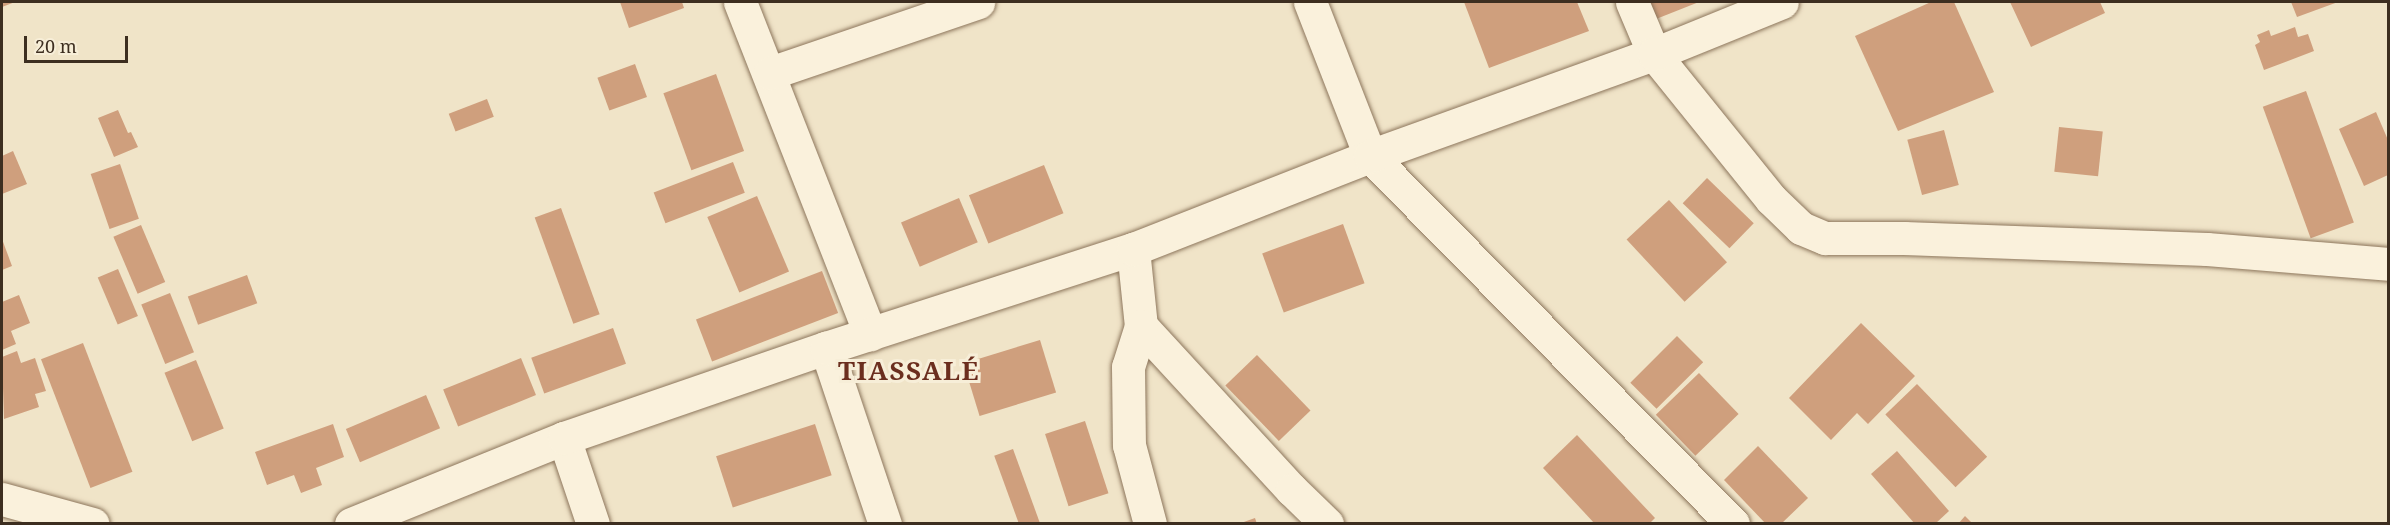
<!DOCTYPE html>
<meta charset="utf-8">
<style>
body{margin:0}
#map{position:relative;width:2390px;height:525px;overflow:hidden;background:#f0e4c8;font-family:"Noto Serif",serif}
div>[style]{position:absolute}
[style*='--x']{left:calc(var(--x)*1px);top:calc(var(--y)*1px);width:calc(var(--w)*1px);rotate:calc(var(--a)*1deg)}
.building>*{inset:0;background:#cf9f7d;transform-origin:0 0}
.roads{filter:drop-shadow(0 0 2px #8d765c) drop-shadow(0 0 2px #8d765c)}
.minor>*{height:33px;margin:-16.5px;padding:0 16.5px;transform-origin:16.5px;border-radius:16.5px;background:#faf1dc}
span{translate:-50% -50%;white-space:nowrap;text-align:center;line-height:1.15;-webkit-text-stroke:6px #f7eed8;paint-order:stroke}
.district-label{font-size:26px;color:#6b2e1e;font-weight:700;letter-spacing:1.5px}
.frame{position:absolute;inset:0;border:3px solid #3d2e20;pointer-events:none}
.scale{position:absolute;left:24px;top:36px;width:104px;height:27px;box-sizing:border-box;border:3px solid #3d2e20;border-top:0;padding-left:8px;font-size:18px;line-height:21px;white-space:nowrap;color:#3d2e20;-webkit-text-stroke:4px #f7eed8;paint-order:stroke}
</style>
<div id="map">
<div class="building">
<i style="clip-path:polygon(2px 2px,15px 2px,2px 7px)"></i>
<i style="clip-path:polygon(620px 2px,682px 2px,684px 8px,629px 28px)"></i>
<i style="clip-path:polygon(1464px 2px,1577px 2px,1589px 31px,1489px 68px)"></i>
<i style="clip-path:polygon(1643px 2px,1699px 2px,1651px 21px)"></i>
<i style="clip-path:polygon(1931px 2px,1954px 2px,1994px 92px,1898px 131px,1855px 36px)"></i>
<i style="clip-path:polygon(2010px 2px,2100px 2px,2105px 13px,2031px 47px)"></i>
<i style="clip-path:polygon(2291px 2px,2338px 2px,2297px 17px)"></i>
<i style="clip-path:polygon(2295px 27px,2298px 37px,2308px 34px,2314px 51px,2264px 70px,2255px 45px,2260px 42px,2257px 35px,2269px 30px,2271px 36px)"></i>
<i style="left:635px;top:64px;width:35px;height:40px;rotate:70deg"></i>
<i style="left:716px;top:74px;width:82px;height:56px;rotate:70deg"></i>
<i style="left:2306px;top:91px;width:140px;height:46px;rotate:70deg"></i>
<i style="left:487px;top:99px;width:19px;height:41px;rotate:69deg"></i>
<i style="clip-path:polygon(118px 110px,128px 133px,131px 132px,138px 147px,114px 157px,98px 118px)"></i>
<i style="clip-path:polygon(2376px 112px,2388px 140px,2388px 175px,2364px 186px,2339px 129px)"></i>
<i style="left:2059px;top:127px;width:44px;height:45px;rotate:6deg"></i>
<i style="left:1944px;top:130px;width:57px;height:38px;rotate:75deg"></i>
<i style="clip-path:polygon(13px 151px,27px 184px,2px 194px,2px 156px)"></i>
<i style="left:733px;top:162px;width:33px;height:85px;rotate:69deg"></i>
<i style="left:120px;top:164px;width:58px;height:31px;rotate:71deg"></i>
<i style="left:1044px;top:165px;width:52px;height:81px;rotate:68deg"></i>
<i style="left:1707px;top:178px;width:65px;height:35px;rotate:44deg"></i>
<i style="left:757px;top:196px;width:82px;height:54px;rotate:67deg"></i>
<i style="left:959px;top:198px;width:48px;height:63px;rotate:67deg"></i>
<i style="left:1669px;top:200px;width:85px;height:58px;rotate:47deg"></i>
<i style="left:561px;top:208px;width:113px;height:28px;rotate:70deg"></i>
<i style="left:1343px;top:224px;width:63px;height:86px;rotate:70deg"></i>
<i style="left:141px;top:225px;width:62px;height:30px;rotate:67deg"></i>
<i style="clip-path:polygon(2px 239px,12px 266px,2px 270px)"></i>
<i style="left:118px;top:269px;width:51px;height:22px;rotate:67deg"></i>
<i style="left:822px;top:271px;width:45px;height:135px;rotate:69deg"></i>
<i style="left:247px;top:275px;width:30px;height:63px;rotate:70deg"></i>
<i style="left:170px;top:293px;width:64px;height:31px;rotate:68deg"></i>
<i style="clip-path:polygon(19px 295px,30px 323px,11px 331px,16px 344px,2px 350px,2px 302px)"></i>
<i style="clip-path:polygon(1861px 323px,1915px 376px,1868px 424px,1857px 413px,1831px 440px,1789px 398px)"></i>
<i style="left:613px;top:328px;width:38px;height:87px;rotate:70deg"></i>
<i style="left:1677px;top:336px;width:37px;height:66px;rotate:45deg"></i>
<i style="left:1040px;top:340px;width:55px;height:80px;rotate:73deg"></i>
<i style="left:83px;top:343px;width:138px;height:45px;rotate:69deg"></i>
<i style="clip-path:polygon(17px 351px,21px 363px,35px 358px,46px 391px,35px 394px,39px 407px,4px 419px,2px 357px)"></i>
<i style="left:1257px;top:355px;width:77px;height:44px;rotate:46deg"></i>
<i style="left:521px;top:358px;width:40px;height:84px;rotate:68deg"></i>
<i style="left:196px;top:360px;width:74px;height:34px;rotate:68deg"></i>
<i style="left:1699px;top:373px;width:57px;height:60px;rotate:46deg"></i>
<i style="left:1917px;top:384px;width:101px;height:44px;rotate:46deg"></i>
<i style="left:426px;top:395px;width:36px;height:87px;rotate:67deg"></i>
<i style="left:1085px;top:421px;width:76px;height:42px;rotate:72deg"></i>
<i style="clip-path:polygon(333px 424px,344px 457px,316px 468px,322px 485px,301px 493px,294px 475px,267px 485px,255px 452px)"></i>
<i style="left:815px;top:424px;width:54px;height:104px;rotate:72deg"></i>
<i style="clip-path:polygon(1577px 435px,1655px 518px,1649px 524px,1595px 524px,1543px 468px)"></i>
<i style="clip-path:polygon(1758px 446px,1808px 498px,1781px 524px,1766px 524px,1724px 480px)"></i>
<i style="left:1013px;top:449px;width:80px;height:20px;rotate:70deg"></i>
<i style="clip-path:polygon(1897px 451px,1949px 511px,1935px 524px,1915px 524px,1871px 474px)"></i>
<i style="clip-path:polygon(1965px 516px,1973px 524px,1958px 524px)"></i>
<i style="clip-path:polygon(1255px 518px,1257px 524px,1241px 524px,1241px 523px)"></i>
</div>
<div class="roads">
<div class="minor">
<i style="--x:740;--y:2;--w:357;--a:68.6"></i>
<i style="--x:1310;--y:2;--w:165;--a:68.7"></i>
<i style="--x:1370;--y:156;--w:517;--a:45.39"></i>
<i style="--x:1632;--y:2;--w:56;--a:67.1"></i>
<i style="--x:1654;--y:54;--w:186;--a:51.1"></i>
<i style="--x:1771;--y:199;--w:42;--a:44"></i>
<i style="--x:1801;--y:228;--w:26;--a:23"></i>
<i style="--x:1825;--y:238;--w:79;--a:0"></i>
<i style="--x:1904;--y:238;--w:303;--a:2.1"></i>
<i style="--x:2207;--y:249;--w:182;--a:4.7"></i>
<i style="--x:770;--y:73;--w:220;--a:-18.8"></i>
<i style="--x:1133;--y:249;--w:77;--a:84.1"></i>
<i style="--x:1141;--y:326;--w:223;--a:47.4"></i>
<i style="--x:1292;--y:490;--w:49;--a:44.2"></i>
<i style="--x:1141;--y:326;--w:43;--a:107.6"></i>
<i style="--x:1128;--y:367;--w:78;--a:89.3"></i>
<i style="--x:1129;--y:445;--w:82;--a:75.1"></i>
<i style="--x:826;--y:348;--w:186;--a:71.5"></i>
<i style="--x:564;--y:438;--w:91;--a:71.4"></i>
<i style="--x:2;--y:499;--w:94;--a:15.4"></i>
<i style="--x:351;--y:524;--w:230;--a:-22"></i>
<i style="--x:564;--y:438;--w:277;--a:-19"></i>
<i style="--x:826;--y:348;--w:323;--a:-17.9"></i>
<i style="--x:1133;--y:249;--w:255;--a:-21.4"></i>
<i style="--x:1370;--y:156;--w:302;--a:-19.8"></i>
<i style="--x:1654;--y:54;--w:138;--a:-22.1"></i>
</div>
</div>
<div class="district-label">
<span style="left:909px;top:371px">TIASSALÉ</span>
</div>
<div class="frame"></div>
<div class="scale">20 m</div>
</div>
